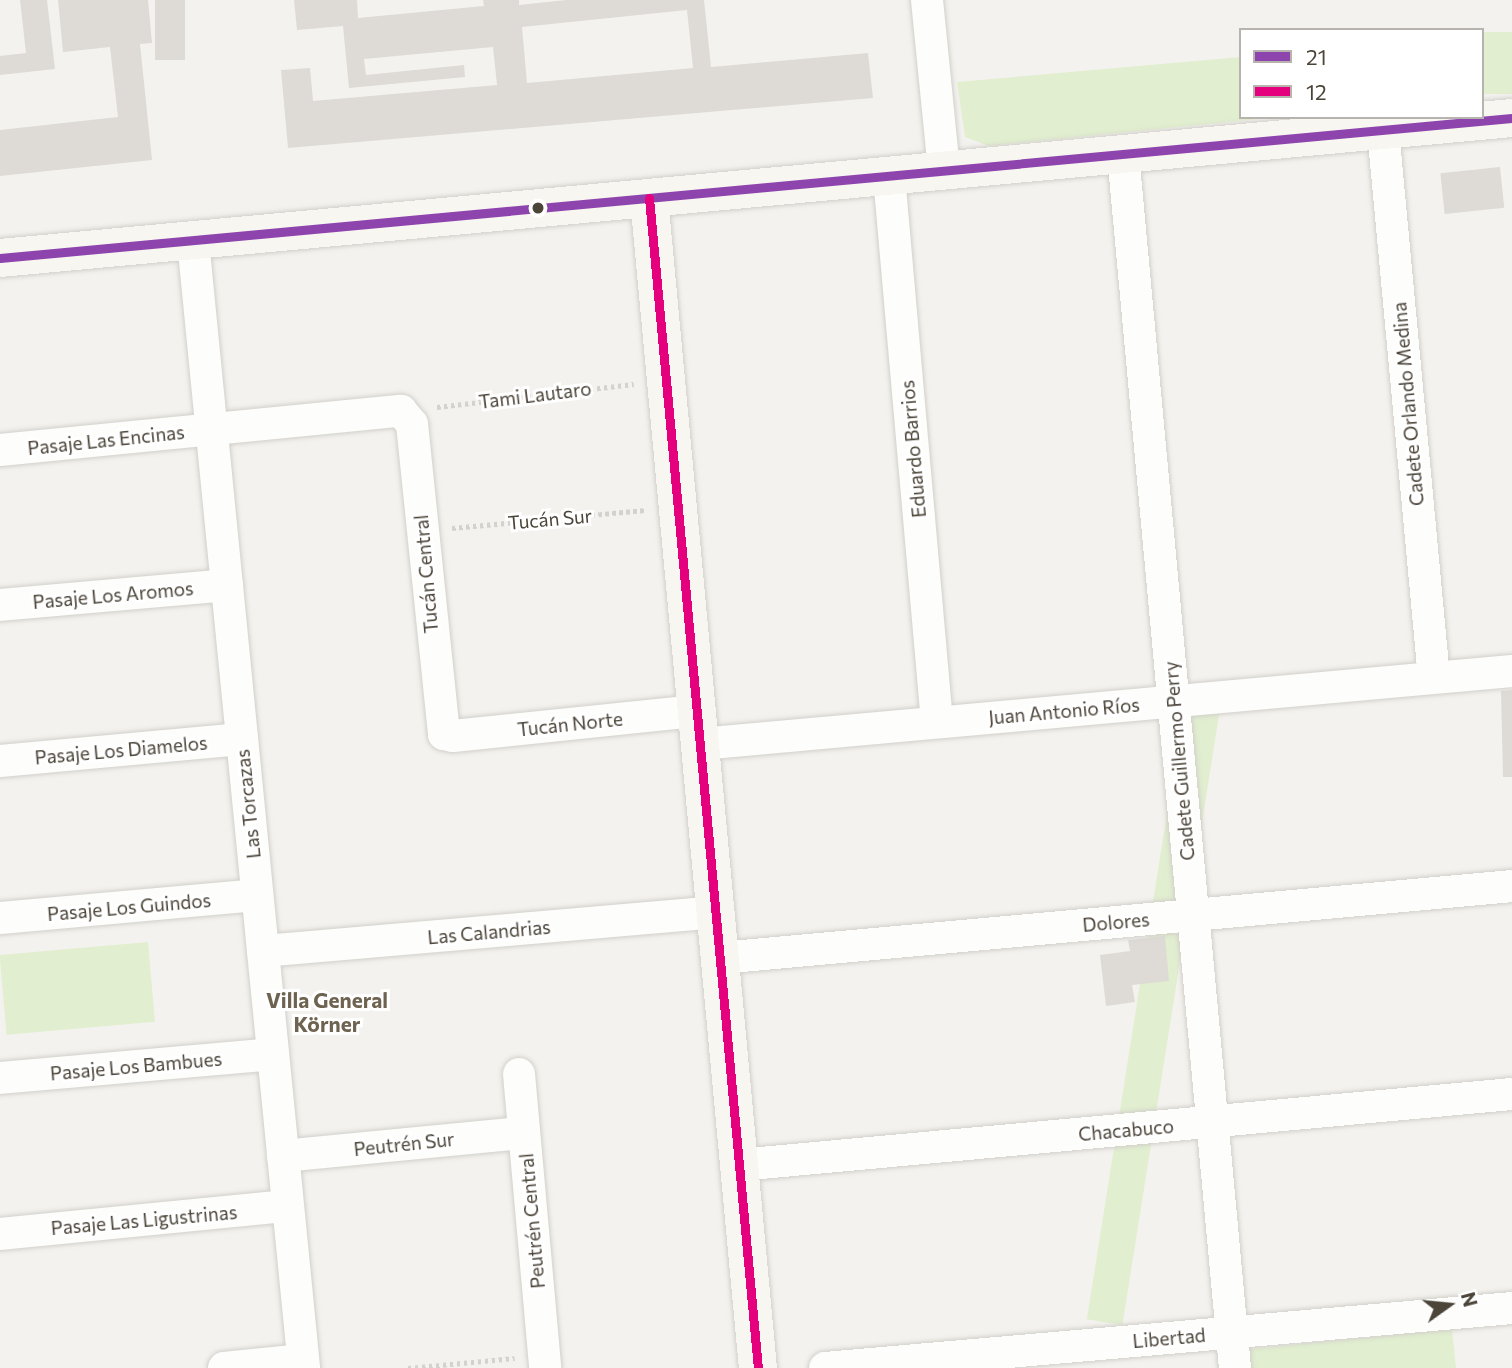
<!DOCTYPE html>
<meta charset="utf-8">
<style>
body{margin:0}
#map{position:relative;width:1512px;height:1368px;overflow:hidden;background:#f4f2ee;font-family:Commissioner,sans-serif}
div>[style]{position:absolute}
[style*='--x']{left:calc(var(--x)*1px);top:calc(var(--y)*1px);width:calc(var(--w)*1px);rotate:calc(var(--a)*1deg)}
.green>*{inset:0;background:#e1eecf;transform-origin:0 0}
.building>*{inset:0;background:#dedbd6;transform-origin:0 0}
.path>*{height:4.5px;margin-top:-2.25px;transform-origin:0;background:repeating-linear-gradient(90deg,#d3d2cc 0 3.5px,transparent 0 7px)}
.roads{filter:drop-shadow(0 0 2px #d2d0cb) drop-shadow(0 0 2px #d2d0cb)}
.street>*{height:32px;margin:-16px;padding:0 16px;transform-origin:16px;border-radius:16px;background:#fdfdfc}
.secondary>*{height:38px;margin:-19px;padding:0 19px;transform-origin:19px;border-radius:19px;background:#f7f6f1}
.bus-1>*{height:9px;margin:-4.5px;padding:0 4.5px;transform-origin:4.5px;border-radius:4.5px;background:#8e44ad}
.bus-2>*{height:9px;margin:-4.5px;padding:0 4.5px;transform-origin:4.5px;border-radius:4.5px;background:#e5007d}
.dots>*{width:19px;height:19px;translate:-50% -50%;box-sizing:border-box;border:4px solid #fff;border-radius:50%}
span{translate:-50% -50%;white-space:nowrap;text-align:center;line-height:1.15;-webkit-text-stroke:6px #fff;paint-order:stroke}
.street-label{font-size:19px;color:#4b4439}
.neighbourhood-label{font-size:21px;color:#6e6250;font-weight:700}
.legend{position:absolute;left:1239px;top:28px;width:245px;height:91px;box-sizing:border-box;background:#fff;border:2px solid #b7b4b0;margin:0;padding:9px 12px;list-style:none;font-size:21px;color:#4b4439}
.legend li{display:flex;align-items:center;gap:14px;height:35px}
.legend b{width:35px;border:2px solid #b7b4b0}
.north{position:absolute;left:1414px;top:1270px;width:70px;height:70px;-webkit-text-stroke:5px #fff;paint-order:stroke;rotate:75deg;font-size:19px;font-weight:700;line-height:28px;text-align:center;color:#4b4439}
.north::after{content:'';display:block;margin:auto;width:24px;height:32px;background:#4b4439;clip-path:polygon(50% 0,100% 100%,50% 72%,0 100%)}
</style>
<div id="map">
<div class="green">
<i style="left:1512px;top:32px;width:62px;height:30px;rotate:90deg"></i>
<i style="clip-path:polygon(1241px 57px,1241px 117px,1279px 117px,989px 146px,965px 137px,957px 82px)"></i>
<i style="left:1184px;top:706px;width:36px;height:621px;rotate:9deg"></i>
<i style="left:148px;top:942px;width:80px;height:149px;rotate:85deg"></i>
<i style="clip-path:polygon(1452px 1329px,1456px 1368px,1251px 1368px,1249px 1349px)"></i>
</div>
<div class="building">
<i style="clip-path:polygon(20px 0,47px 0,55px 69px,0 75px,0 56px,26px 53px)"></i>
<i style="clip-path:polygon(58px 0,148px 0,152px 43px,140px 44px,152px 160px,0 176px,0 130px,118px 117px,110px 47px,63px 52px)"></i>
<i style="left:155px;top:0;width:30px;height:60px"></i>
<i style="clip-path:polygon(evenodd,294px 0,357px 0,358px 18px,484px 6px,483px 0,519px 0,519px 5px,566px 0,704px 0,711px 67px,868px 53px,873px 98px,288px 148px,281px 70px,310px 68px,313px 101px,497px 85px,493px 47px,364px 59px,366px 75px,464px 65px,465px 77px,349px 88px,343px 26px,297px 30px,294px 0,687px 10px,693px 68px,527px 83px,522px 27px,687px 10px)"></i>
<i style="left:1500px;top:167px;width:41px;height:60px;rotate:84deg"></i>
<i style="clip-path:polygon(1512px 690px,1512px 777px,1503px 777px,1501px 691px)"></i>
<i style="clip-path:polygon(1165px 936px,1169px 981px,1132px 985px,1135px 1002px,1106px 1006px,1100px 955px,1130px 951px,1128px 940px)"></i>
</div>
<div class="path">
<i style="--x:437;--y:407;--w:198;--a:-6.7"></i>
<i style="--x:452;--y:528;--w:194;--a:-5.3"></i>
<i style="--x:408;--y:1368;--w:107;--a:-5.3"></i>
</div>
<div class="roads">
<div class="street">
<i style="--x:927;--y:0;--w:172;--a:84.3"></i>
<i style="--x:1383;--y:130;--w:550;--a:84.68"></i>
<i style="--x:1123;--y:154;--w:1219;--a:84.73"></i>
<i style="--x:889;--y:176;--w:548;--a:84.98"></i>
<i style="--x:193;--y:241;--w:1132;--a:84.37"></i>
<i style="--x:0;--y:450;--w:403;--a:-5.6"></i>
<i style="--x:401;--y:411;--w:17;--a:50"></i>
<i style="--x:412;--y:424;--w:312;--a:84.1"></i>
<i style="--x:444;--y:734;--w:9;--a:13"></i>
<i style="--x:453;--y:736;--w:245;--a:-5.9"></i>
<i style="--x:0;--y:605;--w:228;--a:-5"></i>
<i style="--x:700;--y:744;--w:815;--a:-5.14"></i>
<i style="--x:0;--y:761;--w:243;--a:-5.2"></i>
<i style="--x:0;--y:918;--w:258;--a:-5.1"></i>
<i style="--x:263;--y:951;--w:455;--a:-4.9"></i>
<i style="--x:720;--y:958;--w:795;--a:-5.19"></i>
<i style="--x:519;--y:1074;--w:295;--a:84.9"></i>
<i style="--x:0;--y:1078;--w:274;--a:-5"></i>
<i style="--x:283;--y:1156;--w:242;--a:-5.5"></i>
<i style="--x:739;--y:1165;--w:776;--a:-5.25"></i>
<i style="--x:0;--y:1234;--w:288;--a:-5.6"></i>
<i style="--x:224;--y:1368;--w:79;--a:-5.8"></i>
<i style="--x:825;--y:1368;--w:690;--a:-4.99"></i>
</div>
<div class="secondary">
<i style="--x:649;--y:198;--w:1175;--a:84.68"></i>
<i style="--x:0;--y:258;--w:1518;--a:-5.29"></i>
</div>
</div>
<div class="bus-1">
<i style="--x:0;--y:258;--w:1518;--a:-5.29"></i>
</div>
<div class="bus-2">
<i style="--x:649;--y:198;--w:1175;--a:84.68"></i>
</div>
<div class="dots">
<i style="left:538px;top:208px;background:#4b4439"></i>
</div>
<div class="street-label">
<span style="left:535px;top:395px;rotate:-7deg">Tami Lautaro</span>
<span style="left:1408px;top:404px;rotate:-95deg">Cadete Orlando Medina</span>
<span style="left:106px;top:440px;rotate:-6deg">Pasaje Las Encinas</span>
<span style="left:913px;top:449px;rotate:-95deg">Eduardo Barrios</span>
<span style="left:550px;top:519px;rotate:-5deg">Tucán Sur</span>
<span style="left:426px;top:574px;rotate:-95deg">Tucán Central</span>
<span style="left:113px;top:595px;rotate:-5deg">Pasaje Los Aromos</span>
<span style="left:1064px;top:711px;rotate:-5deg">Juan Antonio Ríos</span>
<span style="left:570px;top:724px;rotate:-6deg">Tucán Norte</span>
<span style="left:121px;top:750px;rotate:-5deg">Pasaje Los Diamelos</span>
<span style="left:1179px;top:761px;rotate:-95deg">Cadete Guillermo Perry</span>
<span style="left:248px;top:804px;rotate:-96deg">Las Torcazas</span>
<span style="left:129px;top:907px;rotate:-5deg">Pasaje Los Guindos</span>
<span style="left:1116px;top:922px;rotate:-5deg">Dolores</span>
<span style="left:489px;top:932px;rotate:-5deg">Las Calandrias</span>
<span style="left:136px;top:1066px;rotate:-5deg">Pasaje Los Bambues</span>
<span style="left:1126px;top:1130px;rotate:-5deg">Chacabuco</span>
<span style="left:404px;top:1144px;rotate:-6deg">Peutrén Sur</span>
<span style="left:144px;top:1220px;rotate:-5deg">Pasaje Las Ligustrinas</span>
<span style="left:532px;top:1221px;rotate:-95deg">Peutrén Central</span>
<span style="left:1169px;top:1338px;rotate:-5deg">Libertad</span>
</div>
<div class="neighbourhood-label">
<span style="left:327px;top:1012px">Villa General<br>Körner</span>
</div>
<ul class="legend">
<li><b style="height:9px;background:#8e44ad"></b>21</li>
<li><b style="height:9px;background:#e5007d"></b>12</li>
</ul>
<div class="north">N</div>
</div>
